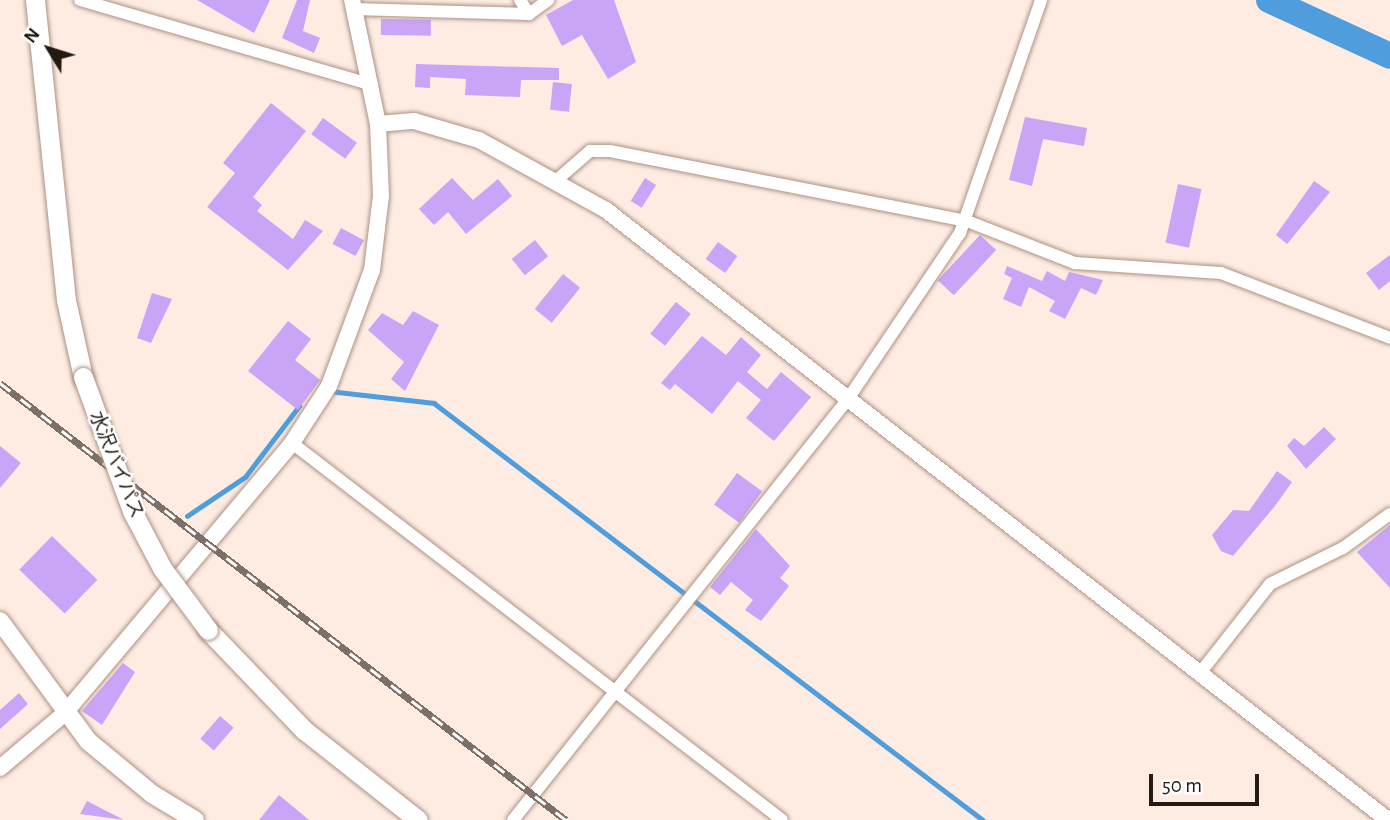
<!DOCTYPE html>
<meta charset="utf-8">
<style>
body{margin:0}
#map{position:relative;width:1390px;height:820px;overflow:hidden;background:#feece2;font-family:"Alegreya Sans","Noto Sans JP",sans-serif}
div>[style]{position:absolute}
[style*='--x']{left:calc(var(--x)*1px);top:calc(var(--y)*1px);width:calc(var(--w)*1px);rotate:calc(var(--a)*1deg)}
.stream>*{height:4.5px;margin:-2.25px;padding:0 2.25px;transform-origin:2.25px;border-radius:2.25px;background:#4f9ddc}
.river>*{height:26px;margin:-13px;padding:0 13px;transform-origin:13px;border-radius:13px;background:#4f9ddc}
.building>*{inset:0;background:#c9a4f7;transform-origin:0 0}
.roads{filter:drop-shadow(0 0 2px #ad9183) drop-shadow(0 0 2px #ad9183)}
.minor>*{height:12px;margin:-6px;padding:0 6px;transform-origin:6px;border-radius:6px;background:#fff}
.tertiary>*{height:16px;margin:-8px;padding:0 8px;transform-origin:8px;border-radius:8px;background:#fff}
.secondary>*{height:18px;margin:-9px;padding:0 9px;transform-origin:9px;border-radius:9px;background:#fff}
.trunk>*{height:19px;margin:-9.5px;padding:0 9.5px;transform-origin:9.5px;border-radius:9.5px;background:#fff}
.rail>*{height:7px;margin-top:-3.5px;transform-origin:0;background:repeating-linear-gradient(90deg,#fff 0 13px,#7c6f67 0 26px);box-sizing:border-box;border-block:2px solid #7c6f67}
.bridges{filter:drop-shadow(0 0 2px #ad9183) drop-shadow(0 0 2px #ad9183)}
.trunk-bridge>*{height:19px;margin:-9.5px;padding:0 9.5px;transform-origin:9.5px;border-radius:9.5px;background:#fff}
span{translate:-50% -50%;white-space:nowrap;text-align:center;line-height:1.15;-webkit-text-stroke:5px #fff;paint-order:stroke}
.street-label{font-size:19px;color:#241a14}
.north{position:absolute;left:14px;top:14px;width:70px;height:70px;-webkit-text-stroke:5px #fff;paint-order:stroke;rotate:308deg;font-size:19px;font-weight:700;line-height:28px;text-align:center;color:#241a14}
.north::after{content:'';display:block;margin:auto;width:24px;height:32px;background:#241a14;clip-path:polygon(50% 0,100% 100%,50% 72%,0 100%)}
.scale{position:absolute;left:1149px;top:774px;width:110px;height:32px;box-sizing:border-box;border:4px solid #241a14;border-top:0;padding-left:9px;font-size:21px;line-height:24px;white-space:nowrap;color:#241a14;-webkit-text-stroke:5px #fff;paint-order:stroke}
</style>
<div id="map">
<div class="stream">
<i style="--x:329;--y:391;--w:106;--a:6.5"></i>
<i style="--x:434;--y:403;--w:689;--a:37.22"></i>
<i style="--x:187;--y:516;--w:70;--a:-33.9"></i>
<i style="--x:245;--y:477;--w:89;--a:-52.7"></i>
</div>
<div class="river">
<i style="--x:1269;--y:0;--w:133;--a:24.8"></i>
</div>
<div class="building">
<i style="clip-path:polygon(197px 0,270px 0,254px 33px)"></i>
<i style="clip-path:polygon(297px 0,310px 0,303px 31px,320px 38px,314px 53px,282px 38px)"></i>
<i style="clip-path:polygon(573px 0,614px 0,636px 62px,608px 79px,582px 35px,562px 46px,546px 15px)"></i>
<i style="left:381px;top:19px;width:50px;height:16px;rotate:1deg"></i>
<i style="clip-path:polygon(416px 64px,559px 68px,559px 80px,521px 80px,520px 97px,465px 95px,466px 79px,430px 77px,430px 88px,415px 87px)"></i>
<i style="left:553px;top:82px;width:19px;height:28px;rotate:6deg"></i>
<i style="clip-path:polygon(271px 103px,306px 131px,253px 197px,262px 205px,257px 211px,293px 239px,305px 220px,323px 231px,288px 270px,207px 207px,235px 173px,223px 163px)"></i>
<i style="clip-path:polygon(1025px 117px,1087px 128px,1084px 146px,1043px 139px,1032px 186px,1009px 180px)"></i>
<i style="left:323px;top:118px;width:42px;height:20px;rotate:36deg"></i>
<i style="clip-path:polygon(452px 178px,473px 200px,498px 179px,512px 196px,466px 234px,448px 212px,434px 225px,419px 209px)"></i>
<i style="left:645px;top:178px;width:13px;height:27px;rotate:32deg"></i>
<i style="clip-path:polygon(1314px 181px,1330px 192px,1287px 244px,1276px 235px)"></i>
<i style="left:1178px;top:184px;width:24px;height:60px;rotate:12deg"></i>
<i style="left:341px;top:228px;width:26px;height:18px;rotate:28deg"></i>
<i style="left:980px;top:235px;width:22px;height:62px;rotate:43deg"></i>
<i style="left:535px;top:240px;width:21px;height:30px;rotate:51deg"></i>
<i style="left:718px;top:242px;width:24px;height:21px;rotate:36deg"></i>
<i style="clip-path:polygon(1390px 255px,1390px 281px,1379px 290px,1366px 273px)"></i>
<i style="clip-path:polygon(1007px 266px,1042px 281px,1047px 271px,1065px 281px,1069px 272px,1103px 280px,1096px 295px,1081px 288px,1065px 319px,1049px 311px,1055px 301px,1029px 287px,1021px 307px,1003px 299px,1012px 278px,1004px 274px)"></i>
<i style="left:563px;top:274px;width:22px;height:45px;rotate:39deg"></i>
<i style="clip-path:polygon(152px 293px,172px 299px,151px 343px,137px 338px)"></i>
<i style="left:676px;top:302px;width:19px;height:41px;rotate:39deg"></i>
<i style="clip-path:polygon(413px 311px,439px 325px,405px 391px,391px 379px,404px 362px,368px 330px,382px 313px,403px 325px)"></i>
<i style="clip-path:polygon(288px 321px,311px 339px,295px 360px,320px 380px,298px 410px,248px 371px)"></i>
<i style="clip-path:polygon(702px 336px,726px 355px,741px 337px,761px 355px,747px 372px,767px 389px,781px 372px,811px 397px,774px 441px,746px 418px,761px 400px,738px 381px,712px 414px,675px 384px,670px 390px,661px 383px)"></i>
<i style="clip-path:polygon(1324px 427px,1336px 439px,1306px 469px,1287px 446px,1294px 438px,1304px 446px)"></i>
<i style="clip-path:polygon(0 446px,21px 463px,0 488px)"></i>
<i style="clip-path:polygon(1277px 471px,1292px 482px,1275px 506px,1233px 556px,1221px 551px,1212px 535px,1233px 510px,1249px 511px)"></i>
<i style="left:737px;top:473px;width:31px;height:39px;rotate:36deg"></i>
<i style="clip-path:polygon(1390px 525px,1390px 588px,1357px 552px)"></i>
<i style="clip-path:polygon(756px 529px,790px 566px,780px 578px,789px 586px,761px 621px,745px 610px,753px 600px,731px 582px,720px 595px,710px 587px)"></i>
<i style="left:52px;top:536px;width:63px;height:47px;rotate:44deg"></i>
<i style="clip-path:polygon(123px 663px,135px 672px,102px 725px,82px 711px)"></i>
<i style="clip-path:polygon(19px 693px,28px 704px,0 729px,0 710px)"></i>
<i style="left:220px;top:716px;width:18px;height:30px;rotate:41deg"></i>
<i style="clip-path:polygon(279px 795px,309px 820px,259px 820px)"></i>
<i style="clip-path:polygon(87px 801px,124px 820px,80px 814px)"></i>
</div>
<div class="roads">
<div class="minor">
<i style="--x:80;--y:0;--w:304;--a:16.2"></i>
<i style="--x:520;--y:0;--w:17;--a:57"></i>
<i style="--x:354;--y:9;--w:175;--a:1.6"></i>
<i style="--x:529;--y:14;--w:24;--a:-36"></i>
<i style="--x:558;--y:179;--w:43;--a:-41.2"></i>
<i style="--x:590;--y:151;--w:20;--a:0"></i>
<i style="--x:610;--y:151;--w:364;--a:11.1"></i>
<i style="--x:967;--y:221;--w:116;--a:21.3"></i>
<i style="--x:1075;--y:263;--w:146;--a:3.9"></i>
<i style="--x:1221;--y:273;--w:181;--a:21"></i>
<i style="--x:292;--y:443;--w:618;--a:37.57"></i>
<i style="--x:1200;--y:673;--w:113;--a:-51.8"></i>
<i style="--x:1270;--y:584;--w:81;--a:-26.3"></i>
<i style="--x:1343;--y:548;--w:58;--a:-35.9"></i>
<i style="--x:513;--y:820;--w:538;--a:-51.49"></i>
<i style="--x:848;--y:399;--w:200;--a:-56"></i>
<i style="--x:960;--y:233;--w:247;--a:-70.8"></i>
</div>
<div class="tertiary">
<i style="--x:378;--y:124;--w:36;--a:-5"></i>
<i style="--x:414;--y:121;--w:68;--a:16.3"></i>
<i style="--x:479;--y:140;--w:145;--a:28.9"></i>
<i style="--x:606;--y:210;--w:992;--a:37.96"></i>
<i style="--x:0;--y:768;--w:84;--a:-40.2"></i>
<i style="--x:64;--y:714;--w:354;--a:-49.9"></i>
<i style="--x:292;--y:443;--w:68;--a:-57"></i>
<i style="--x:329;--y:386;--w:124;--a:-69.7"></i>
<i style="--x:372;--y:270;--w:75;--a:-83.1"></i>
<i style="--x:381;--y:196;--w:72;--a:-92.4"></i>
<i style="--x:378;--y:124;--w:127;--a:-101.8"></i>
</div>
<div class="secondary">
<i style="--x:0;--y:621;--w:149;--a:53.7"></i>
<i style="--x:88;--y:741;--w:83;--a:39.6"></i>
<i style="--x:152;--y:794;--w:50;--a:31.2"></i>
</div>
<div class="trunk">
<i style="--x:35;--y:0;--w:302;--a:84.1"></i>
<i style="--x:66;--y:300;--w:79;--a:77.6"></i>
<i style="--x:208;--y:630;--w:139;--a:46.2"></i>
<i style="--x:304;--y:730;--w:145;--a:38.3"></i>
</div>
</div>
<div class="rail">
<i style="--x:0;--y:383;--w:715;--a:37.67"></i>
</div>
<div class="bridges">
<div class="trunk-bridge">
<i style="--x:83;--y:377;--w:143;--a:69.9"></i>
<i style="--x:132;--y:511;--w:64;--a:62.2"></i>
<i style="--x:162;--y:568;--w:77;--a:53.4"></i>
</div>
</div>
<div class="street-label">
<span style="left:116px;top:465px;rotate:68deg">水沢バイパス</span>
</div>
<div class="north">N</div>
<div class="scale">50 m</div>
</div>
